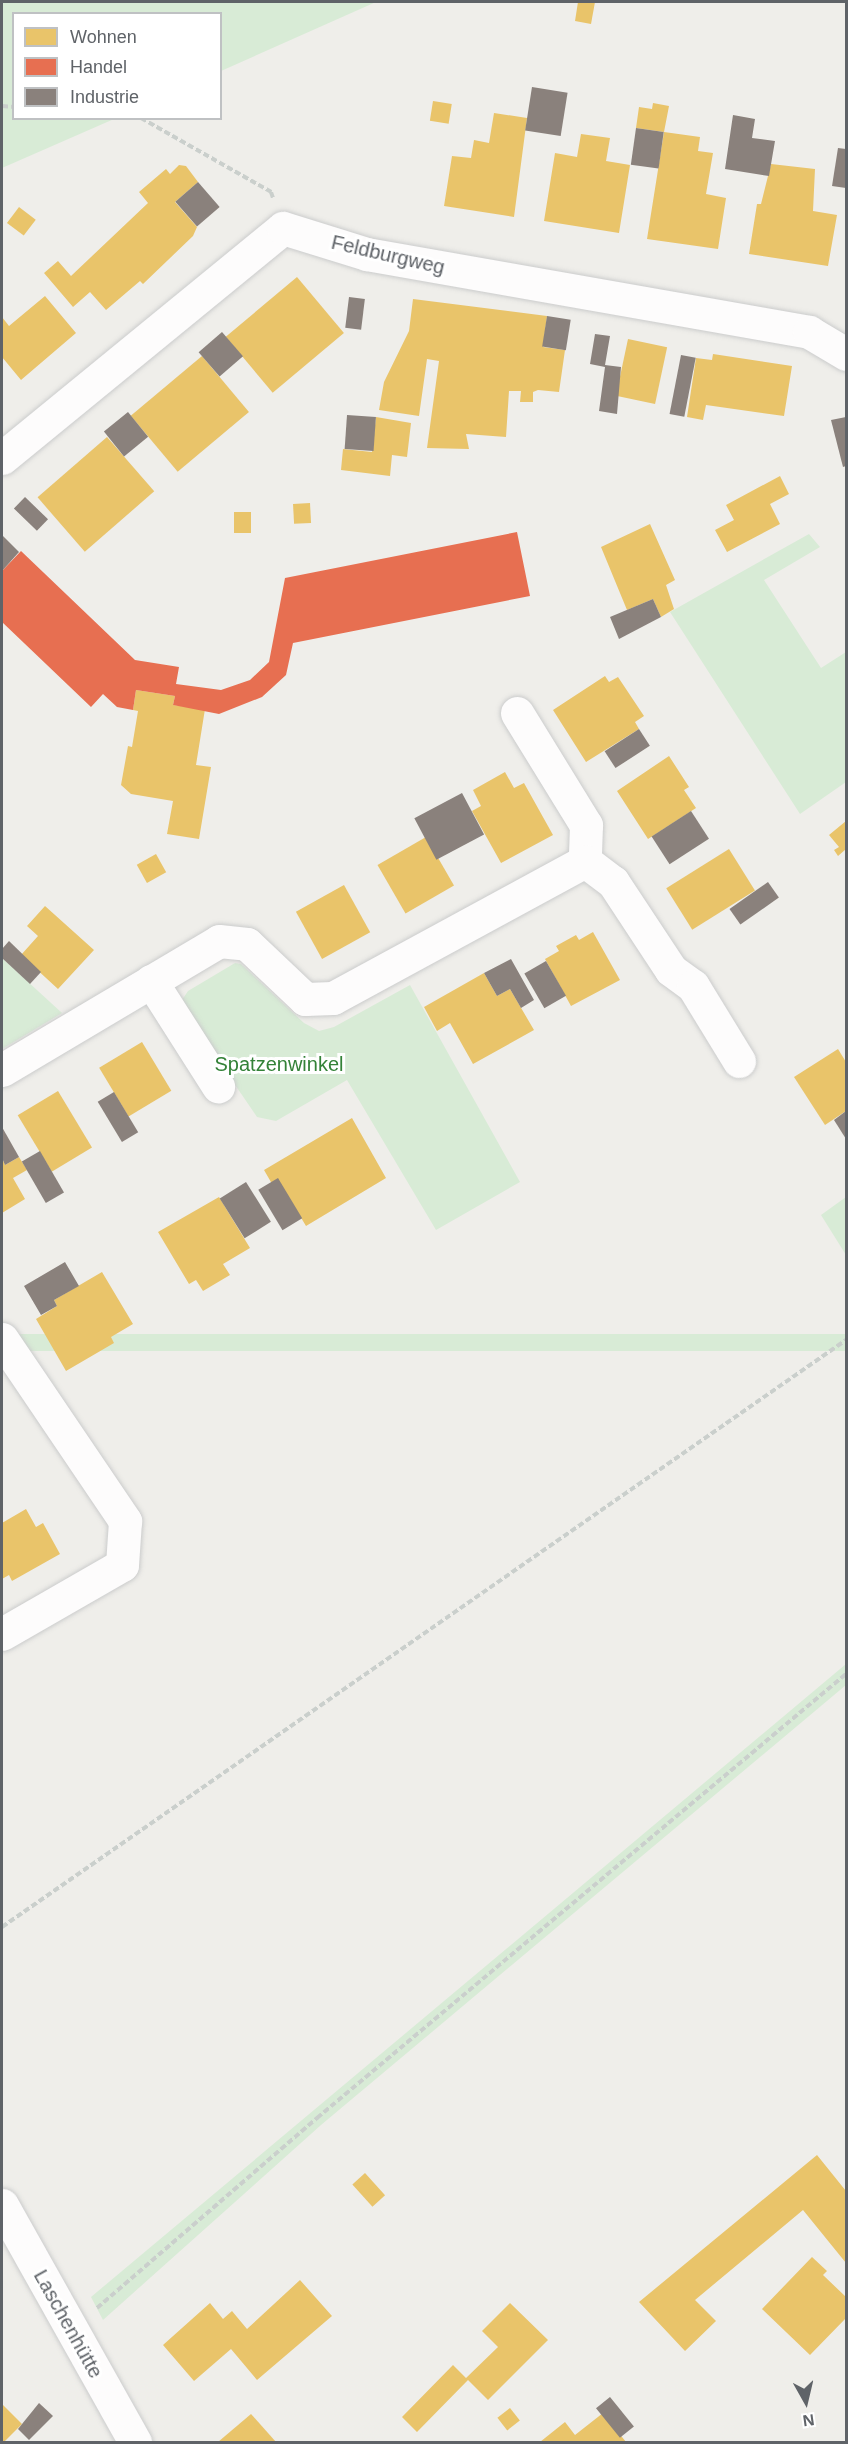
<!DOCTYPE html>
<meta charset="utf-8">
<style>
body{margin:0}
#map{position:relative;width:848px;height:2444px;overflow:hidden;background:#efeeea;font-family:Arial,sans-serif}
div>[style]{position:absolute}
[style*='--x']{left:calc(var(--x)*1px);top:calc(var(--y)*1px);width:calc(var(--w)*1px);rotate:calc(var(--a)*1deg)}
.green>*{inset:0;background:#d8ebd6;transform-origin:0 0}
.homes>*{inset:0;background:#e9c46a;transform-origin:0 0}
.shops>*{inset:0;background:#e76f51}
.industry>*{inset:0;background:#8a817c;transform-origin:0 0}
.path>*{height:4px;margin-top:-2px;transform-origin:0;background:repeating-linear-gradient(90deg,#cacfcc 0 6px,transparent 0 9px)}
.roads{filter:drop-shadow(0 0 2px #cbcccc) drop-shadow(0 0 2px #cbcccc)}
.minor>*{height:33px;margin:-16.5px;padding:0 16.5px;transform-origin:16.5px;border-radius:16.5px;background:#fdfcfc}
span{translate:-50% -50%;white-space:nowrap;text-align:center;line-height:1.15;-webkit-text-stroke:6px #fff;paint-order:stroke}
.street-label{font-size:20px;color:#5f6368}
.park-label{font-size:20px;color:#348238}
.frame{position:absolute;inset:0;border:3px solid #5f6368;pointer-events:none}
.legend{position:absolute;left:12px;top:12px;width:210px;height:108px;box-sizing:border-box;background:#fff;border:2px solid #bfc1c3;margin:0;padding:8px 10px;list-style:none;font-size:18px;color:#5f6368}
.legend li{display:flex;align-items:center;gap:12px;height:30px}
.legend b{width:30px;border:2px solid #bfc1c3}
.north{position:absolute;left:776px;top:2372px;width:60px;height:60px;-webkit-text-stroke:4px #fff;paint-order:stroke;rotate:172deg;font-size:16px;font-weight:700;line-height:24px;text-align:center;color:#5f6368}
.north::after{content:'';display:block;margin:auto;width:21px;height:27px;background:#5f6368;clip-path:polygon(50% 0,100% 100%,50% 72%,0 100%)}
</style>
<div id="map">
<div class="green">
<i style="clip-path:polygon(2px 2px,376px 2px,221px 71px,220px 14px,14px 14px,14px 118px,114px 119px,2px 168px)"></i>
<i style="clip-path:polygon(809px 534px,820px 547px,764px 580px,821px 668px,846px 652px,846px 782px,800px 814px,670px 612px)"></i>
<i style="clip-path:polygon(2px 958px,62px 1013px,2px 1049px)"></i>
<i style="clip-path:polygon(235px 963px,241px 964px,304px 1023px,319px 1031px,334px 1027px,410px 985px,520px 1182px,436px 1230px,347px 1080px,276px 1121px,257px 1117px,184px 1010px,182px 1000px,188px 991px)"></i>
<i style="clip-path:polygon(846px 1197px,846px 1255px,821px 1215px)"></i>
<i style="left:846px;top:1334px;width:17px;height:1025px;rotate:90deg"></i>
<i style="clip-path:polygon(846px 1664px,846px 1685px,321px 2125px,103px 2320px,91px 2297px)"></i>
</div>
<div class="homes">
<i style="clip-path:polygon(578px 2px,595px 2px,591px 24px,575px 21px)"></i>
<i style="left:433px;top:101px;width:19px;height:20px;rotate:9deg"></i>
<i style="clip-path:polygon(653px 103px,669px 106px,664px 132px,700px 137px,698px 151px,713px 153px,706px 194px,726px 198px,718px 249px,647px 239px,664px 132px,636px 128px,639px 107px,652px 109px)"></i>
<i style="clip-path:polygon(494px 113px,527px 118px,514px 217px,444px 206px,452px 156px,471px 158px,474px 140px,489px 143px)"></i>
<i style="clip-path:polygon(581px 134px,610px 138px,606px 161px,630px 165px,619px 233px,544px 221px,555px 153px,577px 157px)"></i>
<i style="clip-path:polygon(771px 164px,815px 169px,813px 211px,837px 215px,828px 266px,749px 254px,757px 204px,761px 204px)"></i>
<i style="clip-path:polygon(179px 165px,186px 166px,198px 182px,175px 202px,197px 227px,193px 236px,143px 284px,140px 281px,106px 310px,90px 292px,73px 307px,44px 273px,58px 261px,71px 276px,148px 203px,139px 192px,166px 169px,170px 174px)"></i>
<i style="left:19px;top:207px;width:21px;height:20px;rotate:37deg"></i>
<i style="left:297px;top:277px;width:73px;height:93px;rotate:50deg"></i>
<i style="clip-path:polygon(45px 296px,76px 333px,21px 380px,2px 357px,2px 317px,9px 326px)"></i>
<i style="clip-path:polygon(413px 299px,547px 316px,543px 347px,565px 350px,559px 392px,538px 390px,533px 392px,533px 402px,520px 402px,521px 391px,509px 391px,506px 437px,466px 434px,469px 449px,427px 448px,439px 361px,427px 359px,419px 416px,379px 410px,384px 382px,409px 331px)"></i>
<i style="left:628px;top:339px;width:40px;height:58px;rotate:12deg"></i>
<i style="clip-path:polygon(713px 354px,792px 366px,784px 416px,706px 405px,703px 420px,687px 417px,696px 358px,712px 360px)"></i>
<i style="left:202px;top:356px;width:73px;height:93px;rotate:50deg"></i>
<i style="clip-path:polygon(376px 417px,411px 423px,407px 457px,392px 455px,390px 476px,341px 470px,343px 449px,372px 452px)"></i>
<i style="left:107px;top:437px;width:72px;height:92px;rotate:49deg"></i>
<i style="clip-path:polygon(780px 476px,789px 494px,770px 504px,780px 524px,727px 552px,715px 530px,734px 520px,726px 505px)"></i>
<i style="left:310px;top:503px;width:20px;height:17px;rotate:87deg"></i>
<i style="left:251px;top:512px;width:21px;height:17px;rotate:90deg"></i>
<i style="clip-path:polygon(650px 524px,675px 580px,666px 585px,674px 609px,661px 617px,653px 599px,627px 610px,601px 547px)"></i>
<i style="clip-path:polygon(605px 676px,609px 682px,618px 677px,644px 716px,635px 722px,639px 729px,586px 762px,553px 710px)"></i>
<i style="clip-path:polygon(136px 690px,175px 696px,173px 705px,205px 709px,196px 765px,211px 767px,199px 839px,167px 834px,173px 801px,131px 794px,121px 785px,128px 746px,132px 747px,138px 711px,133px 710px)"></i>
<i style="clip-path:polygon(669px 756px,689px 787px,684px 790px,696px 808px,648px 839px,617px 791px)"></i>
<i style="clip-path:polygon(505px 772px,514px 788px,524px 783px,553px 835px,501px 863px,472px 811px,481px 806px,473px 790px)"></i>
<i style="clip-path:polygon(846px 821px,846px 849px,838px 856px,834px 850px,839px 847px,829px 835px)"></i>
<i style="left:426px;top:837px;width:56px;height:56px;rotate:60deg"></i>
<i style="left:729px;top:849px;width:49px;height:74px;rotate:58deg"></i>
<i style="left:156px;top:854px;width:21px;height:22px;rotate:61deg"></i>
<i style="left:344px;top:885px;width:54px;height:55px;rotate:61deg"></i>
<i style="clip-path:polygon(45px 906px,94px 950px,58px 989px,21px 955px,38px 936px,27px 926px)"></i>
<i style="clip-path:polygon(593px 932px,620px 980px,571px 1006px,545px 959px,559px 951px,556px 946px,576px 935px,579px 940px)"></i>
<i style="clip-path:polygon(484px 973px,497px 996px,510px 989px,534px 1030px,473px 1064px,450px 1023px,437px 1031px,424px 1007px)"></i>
<i style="left:142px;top:1042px;width:57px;height:50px;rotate:59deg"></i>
<i style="clip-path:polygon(838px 1049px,846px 1062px,846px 1111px,825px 1125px,794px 1077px)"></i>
<i style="left:58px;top:1091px;width:66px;height:47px;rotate:59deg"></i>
<i style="clip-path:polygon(352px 1118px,386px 1178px,306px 1226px,297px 1211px,290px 1215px,264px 1170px)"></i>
<i style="clip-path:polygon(19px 1157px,27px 1170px,13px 1178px,25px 1199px,2px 1213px,2px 1158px,5px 1165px)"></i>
<i style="clip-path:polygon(219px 1197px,250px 1248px,223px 1264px,230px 1275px,203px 1291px,196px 1280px,189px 1284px,158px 1232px)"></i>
<i style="clip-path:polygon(102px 1272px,133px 1324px,111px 1337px,114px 1343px,66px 1371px,36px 1319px,57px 1306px,54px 1300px)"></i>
<i style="clip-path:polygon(26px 1509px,36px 1527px,43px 1523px,60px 1554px,12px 1581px,9px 1575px,2px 1579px,2px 1523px)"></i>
<i style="clip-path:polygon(817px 2155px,846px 2191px,846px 2263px,803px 2210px,695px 2300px,716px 2321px,685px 2351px,639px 2302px)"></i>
<i style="left:365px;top:2173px;width:30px;height:17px;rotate:48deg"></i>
<i style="clip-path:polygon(812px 2257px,827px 2271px,823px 2275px,846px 2297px,846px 2318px,810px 2355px,762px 2309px)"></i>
<i style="clip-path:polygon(300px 2280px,332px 2316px,257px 2380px,231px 2349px,194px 2381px,163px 2345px,210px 2303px,223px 2319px,232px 2311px,247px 2329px)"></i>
<i style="clip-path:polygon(510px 2303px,548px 2340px,488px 2400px,468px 2380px,417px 2432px,402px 2417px,453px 2365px,466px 2378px,498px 2347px,482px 2331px)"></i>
<i style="clip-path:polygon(2px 2404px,22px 2424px,4px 2442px,2px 2442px)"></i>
<i style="left:510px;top:2408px;width:16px;height:16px;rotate:52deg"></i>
<i style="clip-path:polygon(603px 2413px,626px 2442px,540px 2442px,565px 2422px,575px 2435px)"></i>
<i style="clip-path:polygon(251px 2414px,276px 2442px,218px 2442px)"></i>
</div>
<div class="shops">
<i style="clip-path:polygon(517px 532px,530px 596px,293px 643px,286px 675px,262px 697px,219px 714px,173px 705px,175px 696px,136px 690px,133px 710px,117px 707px,103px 694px,91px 707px,2px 622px,2px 571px,21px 551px,135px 660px,179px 667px,176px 684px,221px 690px,250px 680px,269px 662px,285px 578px)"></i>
</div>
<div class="industry">
<i style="left:532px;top:87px;width:36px;height:44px;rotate:9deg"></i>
<i style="clip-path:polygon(733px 115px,755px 119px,752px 138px,775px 141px,769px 176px,725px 169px)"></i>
<i style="left:636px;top:128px;width:28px;height:37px;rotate:8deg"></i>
<i style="clip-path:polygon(838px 148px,846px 149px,846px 188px,832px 186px)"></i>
<i style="left:198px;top:182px;width:33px;height:30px;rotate:49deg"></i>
<i style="left:349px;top:297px;width:16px;height:31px;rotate:7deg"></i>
<i style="left:547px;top:316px;width:24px;height:31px;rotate:9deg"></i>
<i style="left:222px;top:332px;width:32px;height:31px;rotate:49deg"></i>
<i style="clip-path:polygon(595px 334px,610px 336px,605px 365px,621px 367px,617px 414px,599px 411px,605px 367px,590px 364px)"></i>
<i style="left:681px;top:355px;width:15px;height:60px;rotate:11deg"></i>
<i style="left:128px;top:412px;width:32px;height:31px;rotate:51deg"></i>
<i style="left:347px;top:415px;width:29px;height:34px;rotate:4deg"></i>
<i style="clip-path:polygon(846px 417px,846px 466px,843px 467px,831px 420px)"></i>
<i style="left:25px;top:497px;width:32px;height:16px;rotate:44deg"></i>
<i style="clip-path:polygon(2px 535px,19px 552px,2px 571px)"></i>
<i style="clip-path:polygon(653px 599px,661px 617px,619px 639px,610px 617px)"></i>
<i style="left:639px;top:729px;width:20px;height:41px;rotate:57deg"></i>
<i style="left:462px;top:793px;width:47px;height:54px;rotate:62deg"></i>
<i style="left:691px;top:811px;width:33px;height:47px;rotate:57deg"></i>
<i style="left:768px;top:882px;width:19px;height:47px;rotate:55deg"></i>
<i style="clip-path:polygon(9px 941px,41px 972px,30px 984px,2px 958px,2px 949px)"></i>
<i style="clip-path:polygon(511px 959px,534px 1000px,521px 1008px,510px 989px,497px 996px,484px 973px)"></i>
<i style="left:546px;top:961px;width:40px;height:25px;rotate:60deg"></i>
<i style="left:114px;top:1092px;width:47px;height:19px;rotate:59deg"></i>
<i style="clip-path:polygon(846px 1111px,846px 1139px,834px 1120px)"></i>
<i style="clip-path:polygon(2px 1127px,19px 1157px,5px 1165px,2px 1158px)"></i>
<i style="left:40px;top:1151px;width:48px;height:21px;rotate:60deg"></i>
<i style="left:278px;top:1178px;width:47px;height:23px;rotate:59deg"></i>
<i style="left:246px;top:1182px;width:47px;height:31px;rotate:58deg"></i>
<i style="clip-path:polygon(65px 1262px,79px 1286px,54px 1300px,57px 1306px,41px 1315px,24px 1286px)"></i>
<i style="left:610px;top:2397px;width:38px;height:18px;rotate:51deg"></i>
<i style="clip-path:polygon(39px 2403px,53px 2416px,29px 2440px,18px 2429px)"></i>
</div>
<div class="path">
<i style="--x:2;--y:106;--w:12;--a:5"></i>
<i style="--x:141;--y:118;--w:150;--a:29.6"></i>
<i style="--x:271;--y:192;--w:6;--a:72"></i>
<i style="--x:2;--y:1927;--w:1028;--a:-34.82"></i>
<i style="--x:97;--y:2308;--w:291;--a:-40.8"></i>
<i style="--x:317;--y:2118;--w:691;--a:-40.01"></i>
</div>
<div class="roads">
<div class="minor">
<i style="--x:2;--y:458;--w:363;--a:-39.3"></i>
<i style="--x:283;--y:228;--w:88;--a:17.2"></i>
<i style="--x:367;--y:254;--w:449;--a:10"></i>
<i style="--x:809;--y:332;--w:43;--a:30.7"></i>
<i style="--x:517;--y:713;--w:132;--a:58.4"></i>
<i style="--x:586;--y:825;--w:36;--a:92"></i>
<i style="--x:151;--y:981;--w:125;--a:57.5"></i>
<i style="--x:2;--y:1070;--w:252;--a:-30.7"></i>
<i style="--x:219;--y:941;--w:28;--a:6"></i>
<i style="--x:247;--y:944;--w:80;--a:43.5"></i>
<i style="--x:305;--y:999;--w:28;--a:-2"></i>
<i style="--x:333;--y:998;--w:287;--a:-28.5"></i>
<i style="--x:585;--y:861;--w:35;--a:37"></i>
<i style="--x:613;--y:882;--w:105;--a:56.6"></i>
<i style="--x:671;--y:970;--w:27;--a:36"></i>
<i style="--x:693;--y:986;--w:88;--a:58.5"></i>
<i style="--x:2;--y:1339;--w:220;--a:55.9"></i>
<i style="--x:125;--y:1521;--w:44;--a:93.9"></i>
<i style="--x:122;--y:1565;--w:138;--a:150.1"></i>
<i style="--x:2;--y:2205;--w:272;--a:60.7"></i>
</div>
</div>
<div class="street-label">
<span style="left:388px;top:255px;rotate:13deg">Feldburgweg</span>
<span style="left:68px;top:2324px;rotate:61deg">Laschenhütte</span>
</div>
<div class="park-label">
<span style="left:279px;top:1064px">Spatzenwinkel</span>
</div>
<div class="frame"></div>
<ul class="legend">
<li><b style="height:16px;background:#e9c46a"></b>Wohnen</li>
<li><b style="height:16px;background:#e76f51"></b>Handel</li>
<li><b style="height:16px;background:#8a817c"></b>Industrie</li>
</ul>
<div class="north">N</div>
</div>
